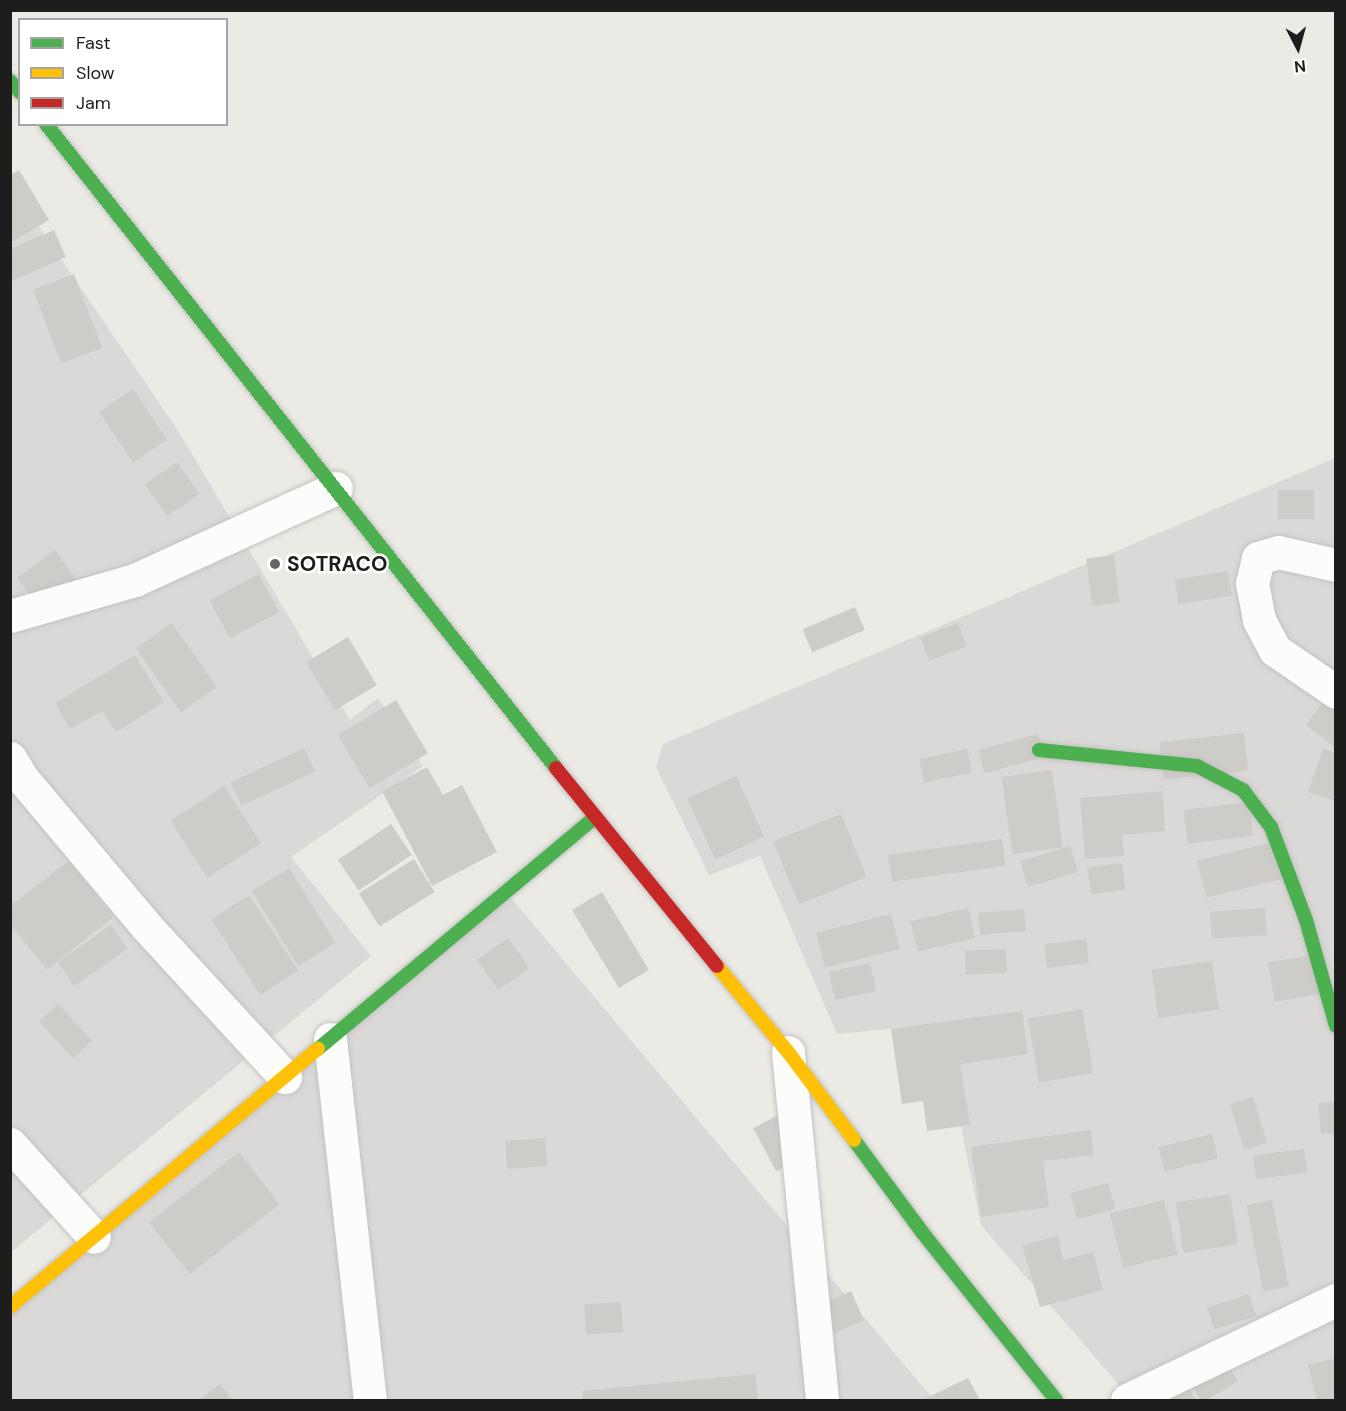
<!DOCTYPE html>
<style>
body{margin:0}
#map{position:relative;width:1346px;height:1411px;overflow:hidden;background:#ebeae5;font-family:"DM Sans",sans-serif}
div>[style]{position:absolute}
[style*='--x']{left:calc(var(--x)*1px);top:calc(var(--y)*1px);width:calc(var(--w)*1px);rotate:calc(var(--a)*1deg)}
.residential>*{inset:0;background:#dad9d7}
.building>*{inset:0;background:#ceccc8;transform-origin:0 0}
.roads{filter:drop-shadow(0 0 2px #c2c2c0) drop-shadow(0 0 2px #c2c2c0)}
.street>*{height:33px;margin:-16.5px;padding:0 16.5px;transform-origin:16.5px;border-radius:16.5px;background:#fcfcfb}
.fast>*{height:14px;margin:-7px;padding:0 7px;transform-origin:7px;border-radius:7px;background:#4caf50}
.slow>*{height:14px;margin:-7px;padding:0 7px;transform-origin:7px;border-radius:7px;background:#ffc107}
.jam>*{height:14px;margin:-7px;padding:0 7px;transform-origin:7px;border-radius:7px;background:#c62828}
.dots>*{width:16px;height:16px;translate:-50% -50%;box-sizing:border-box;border:3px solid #fff;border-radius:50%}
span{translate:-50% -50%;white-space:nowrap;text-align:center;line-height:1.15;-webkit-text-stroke:5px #fff;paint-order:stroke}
.poi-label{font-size:21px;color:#1d1d1d;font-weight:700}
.left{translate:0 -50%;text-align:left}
.frame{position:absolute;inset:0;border:12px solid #1d1d1d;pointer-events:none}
.legend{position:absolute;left:18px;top:18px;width:210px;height:108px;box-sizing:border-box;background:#fff;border:2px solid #a5a5a5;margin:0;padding:8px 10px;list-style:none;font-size:18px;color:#1d1d1d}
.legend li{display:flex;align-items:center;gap:12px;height:30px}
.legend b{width:30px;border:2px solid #a5a5a5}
.north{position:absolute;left:1268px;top:18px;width:60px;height:60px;-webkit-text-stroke:4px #fff;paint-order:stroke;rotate:174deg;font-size:16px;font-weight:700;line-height:24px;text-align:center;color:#1d1d1d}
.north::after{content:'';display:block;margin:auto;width:21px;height:27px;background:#1d1d1d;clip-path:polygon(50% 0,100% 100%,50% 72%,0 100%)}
</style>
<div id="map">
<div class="residential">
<i style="clip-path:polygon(10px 184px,179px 432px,350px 720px,378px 698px,423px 766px,291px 857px,371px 956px,11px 1252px)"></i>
<i style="clip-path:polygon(1335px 458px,1335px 1400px,1132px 1400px,981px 1225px,940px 1024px,837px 1034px,760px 856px,709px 875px,656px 767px,663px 744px)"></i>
<i style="clip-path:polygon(506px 892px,934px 1400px,11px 1400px,11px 1307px)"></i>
</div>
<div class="building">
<i style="clip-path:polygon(19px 170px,49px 220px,10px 243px,10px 175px)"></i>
<i style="clip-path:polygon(54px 230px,66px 257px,10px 282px,10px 249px)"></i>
<i style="left:74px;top:274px;width:79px;height:44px;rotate:69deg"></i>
<i style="left:133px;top:389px;width:61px;height:41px;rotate:56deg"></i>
<i style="left:177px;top:462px;width:39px;height:39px;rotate:55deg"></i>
<i style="left:1278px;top:490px;width:36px;height:29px"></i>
<i style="left:55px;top:550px;width:41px;height:47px;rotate:54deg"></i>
<i style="left:1114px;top:555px;width:48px;height:28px;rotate:83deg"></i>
<i style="left:1228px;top:571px;width:25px;height:54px;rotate:81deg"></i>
<i style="left:259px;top:574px;width:43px;height:56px;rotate:62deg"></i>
<i style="left:855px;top:607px;width:25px;height:57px;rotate:67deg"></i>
<i style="left:172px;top:623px;width:78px;height:44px;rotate:55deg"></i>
<i style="left:958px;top:623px;width:25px;height:40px;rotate:69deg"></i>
<i style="left:348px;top:637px;width:56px;height:49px;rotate:59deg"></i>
<i style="clip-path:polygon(135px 655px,164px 702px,116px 732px,102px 711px,70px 729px,55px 703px)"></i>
<i style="clip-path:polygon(1333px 689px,1336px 691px,1336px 748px,1306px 725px)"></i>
<i style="left:396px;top:700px;width:62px;height:68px;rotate:59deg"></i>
<i style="left:1244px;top:733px;width:38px;height:85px;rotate:84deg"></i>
<i style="left:1038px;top:734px;width:24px;height:62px;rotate:75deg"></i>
<i style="left:304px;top:748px;width:26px;height:81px;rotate:65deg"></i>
<i style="left:967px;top:749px;width:24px;height:49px;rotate:78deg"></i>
<i style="clip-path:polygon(1323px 749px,1336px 753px,1336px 801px,1308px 792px)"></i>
<i style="clip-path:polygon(427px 767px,443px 795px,462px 785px,497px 852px,432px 886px,382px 791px)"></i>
<i style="left:1052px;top:770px;width:78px;height:51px;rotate:82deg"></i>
<i style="left:736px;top:776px;width:67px;height:54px;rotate:65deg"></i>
<i style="left:224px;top:786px;width:68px;height:64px;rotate:57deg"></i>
<i style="clip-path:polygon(1163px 791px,1165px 831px,1122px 835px,1124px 856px,1085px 859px,1080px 798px)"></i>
<i style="left:1249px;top:802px;width:34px;height:66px;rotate:83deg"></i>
<i style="left:841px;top:814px;width:68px;height:73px;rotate:68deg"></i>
<i style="left:391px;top:824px;width:37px;height:64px;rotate:56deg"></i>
<i style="left:1002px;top:839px;width:27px;height:115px;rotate:82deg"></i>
<i style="left:1273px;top:842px;width:38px;height:78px;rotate:76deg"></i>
<i style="left:1070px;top:846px;width:27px;height:52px;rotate:73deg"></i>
<i style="left:414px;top:859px;width:39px;height:65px;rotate:58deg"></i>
<i style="clip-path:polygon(68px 861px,113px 917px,47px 970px,10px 924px,10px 906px)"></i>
<i style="left:1122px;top:863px;width:27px;height:35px;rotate:82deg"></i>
<i style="left:289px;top:868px;width:88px;height:44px;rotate:58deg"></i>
<i style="left:602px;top:892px;width:91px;height:35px;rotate:59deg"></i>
<i style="left:249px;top:895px;width:90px;height:45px;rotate:57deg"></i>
<i style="left:968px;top:908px;width:31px;height:59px;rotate:77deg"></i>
<i style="left:1265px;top:908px;width:27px;height:55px;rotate:86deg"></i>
<i style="left:1024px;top:909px;width:22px;height:46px;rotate:85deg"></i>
<i style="left:891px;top:914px;width:36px;height:77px;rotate:76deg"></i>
<i style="left:111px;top:925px;width:29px;height:65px;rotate:55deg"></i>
<i style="left:508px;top:938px;width:37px;height:38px;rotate:55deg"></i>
<i style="left:1086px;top:939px;width:24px;height:42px;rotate:83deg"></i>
<i style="left:1006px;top:949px;width:24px;height:41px;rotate:88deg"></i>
<i style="left:1322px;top:953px;width:40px;height:55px;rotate:80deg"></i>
<i style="left:1212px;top:961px;width:49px;height:61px;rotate:82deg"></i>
<i style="left:870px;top:963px;width:29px;height:42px;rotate:78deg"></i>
<i style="left:58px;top:1004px;width:50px;height:26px;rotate:47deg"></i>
<i style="left:1082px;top:1009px;width:65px;height:55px;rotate:80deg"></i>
<i style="clip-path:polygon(1022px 1011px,1028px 1054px,960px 1064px,970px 1125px,927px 1131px,923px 1101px,902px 1104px,891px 1029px)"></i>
<i style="left:1253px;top:1097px;width:48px;height:24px;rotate:73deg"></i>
<i style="clip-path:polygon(1336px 1102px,1336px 1133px,1321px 1134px,1318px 1103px)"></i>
<i style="left:778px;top:1115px;width:49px;height:28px;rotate:62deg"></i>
<i style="clip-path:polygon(1090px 1130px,1094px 1155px,1043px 1161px,1049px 1207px,981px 1217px,971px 1147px)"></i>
<i style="left:1212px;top:1134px;width:25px;height:55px;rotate:76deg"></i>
<i style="left:545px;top:1138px;width:28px;height:40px;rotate:86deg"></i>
<i style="left:1304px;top:1149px;width:24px;height:51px;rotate:83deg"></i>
<i style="left:239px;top:1152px;width:66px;height:114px;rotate:52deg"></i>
<i style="left:1108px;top:1183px;width:27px;height:39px;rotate:75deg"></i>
<i style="left:1230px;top:1194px;width:51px;height:55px;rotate:81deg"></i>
<i style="left:1164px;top:1200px;width:56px;height:56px;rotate:76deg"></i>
<i style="left:1272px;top:1200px;width:88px;height:26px;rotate:79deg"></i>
<i style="clip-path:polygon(1058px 1236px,1063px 1260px,1093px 1252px,1103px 1290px,1040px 1307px,1022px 1245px)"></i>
<i style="left:851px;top:1291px;width:32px;height:32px;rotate:66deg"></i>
<i style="left:1249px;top:1294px;width:23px;height:44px;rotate:72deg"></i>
<i style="left:621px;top:1302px;width:30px;height:37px;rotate:86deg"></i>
<i style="clip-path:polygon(1218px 1348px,1238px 1381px,1206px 1400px,1201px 1400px,1182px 1370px)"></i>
<i style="clip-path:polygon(1336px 1358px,1336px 1400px,1317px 1400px,1308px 1365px)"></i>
<i style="clip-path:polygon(755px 1374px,758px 1400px,583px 1400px,582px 1391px)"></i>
<i style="clip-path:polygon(968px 1378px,980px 1400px,922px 1400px)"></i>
<i style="clip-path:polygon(1183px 1379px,1196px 1400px,1145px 1400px)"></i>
<i style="clip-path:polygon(220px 1384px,233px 1400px,199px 1400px)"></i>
</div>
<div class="roads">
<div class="street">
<i style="--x:1336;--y:565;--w:59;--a:-167.4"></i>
<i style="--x:1278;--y:552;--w:21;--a:163"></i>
<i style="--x:1258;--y:558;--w:26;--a:103"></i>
<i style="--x:1252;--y:583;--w:38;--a:79"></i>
<i style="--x:1259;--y:620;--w:34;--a:62"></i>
<i style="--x:1275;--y:650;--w:74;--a:34.5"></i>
<i style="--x:10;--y:616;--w:130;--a:-16.1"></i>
<i style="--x:135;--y:580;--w:221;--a:-24.6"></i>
<i style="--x:10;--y:758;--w:23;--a:59"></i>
<i style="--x:22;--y:778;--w:194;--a:50"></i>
<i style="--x:147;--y:927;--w:204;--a:47.4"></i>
<i style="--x:330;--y:1039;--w:363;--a:83.7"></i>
<i style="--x:788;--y:1052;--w:350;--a:84.4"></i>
<i style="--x:10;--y:1144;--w:125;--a:47.9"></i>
<i style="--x:1127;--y:1400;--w:232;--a:-25.6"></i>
</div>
<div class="fast">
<i style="--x:10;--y:81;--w:15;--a:48"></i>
<i style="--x:46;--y:124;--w:821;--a:51.62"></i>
<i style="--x:1039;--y:750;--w:159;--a:5.8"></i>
<i style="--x:1197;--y:766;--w:52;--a:27.6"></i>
<i style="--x:1243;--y:790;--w:46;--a:52.9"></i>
<i style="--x:1271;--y:827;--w:99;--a:69.4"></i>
<i style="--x:1306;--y:920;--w:110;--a:74.2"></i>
<i style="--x:318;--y:1049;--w:361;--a:-39.9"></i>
<i style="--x:854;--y:1140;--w:114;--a:53.5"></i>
<i style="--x:922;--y:1232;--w:215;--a:51.4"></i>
</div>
<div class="slow">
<i style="--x:717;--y:966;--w:112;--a:50.5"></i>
<i style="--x:788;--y:1052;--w:110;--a:53.1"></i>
<i style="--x:10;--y:1307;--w:402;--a:-40"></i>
</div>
<div class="jam">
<i style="--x:556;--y:768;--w:255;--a:50.9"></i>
</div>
</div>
<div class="dots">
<i style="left:275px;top:564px;background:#656563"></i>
</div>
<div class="poi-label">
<span class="left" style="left:287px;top:564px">SOTRACO</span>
</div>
<div class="frame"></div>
<ul class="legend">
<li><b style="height:8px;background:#4caf50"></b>Fast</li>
<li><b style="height:8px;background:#ffc107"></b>Slow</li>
<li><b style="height:8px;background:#c62828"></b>Jam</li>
</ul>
<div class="north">N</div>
</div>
